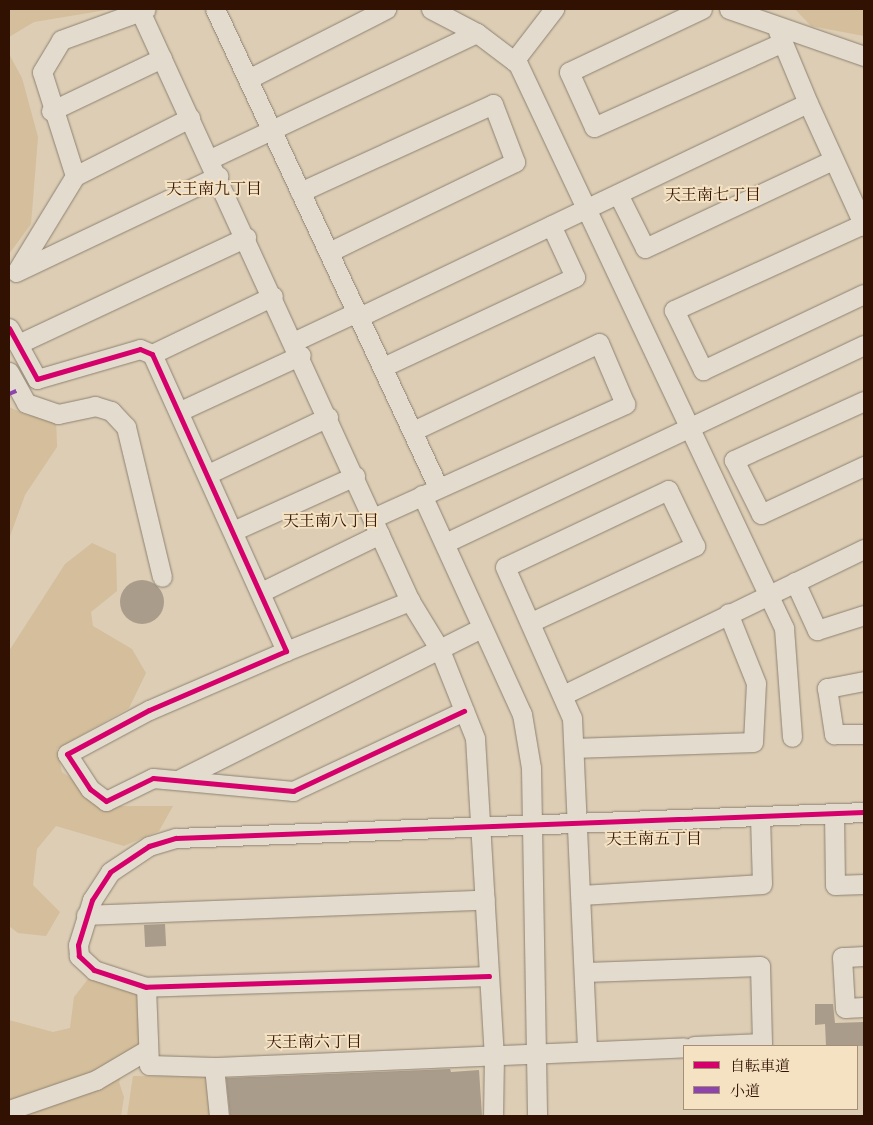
<!DOCTYPE html>
<meta charset="utf-8">
<style>
body{margin:0}
#map{position:relative;width:873px;height:1125px;overflow:hidden;background:#dccdb4;font-family:"IM FELL Great Primer","Noto Serif JP",serif}
div>[style]{position:absolute}
[style*='--x']{left:calc(var(--x)*1px);top:calc(var(--y)*1px);width:calc(var(--w)*1px);rotate:calc(var(--a)*1deg)}
.green>*{inset:0;background:#d4be9b}
.building>*{inset:0;background:#a99c8b;transform-origin:0 0}
.round{border-radius:50%}
.roads{filter:drop-shadow(0 0 1px #8e8272) drop-shadow(0 0 1px #8e8272)}
.minor>*{height:19px;margin:-9.5px;padding:0 9.5px;transform-origin:9.5px;border-radius:9.5px;background:#e3dbce}
.quiet>*{height:4px;margin-top:-2px;transform-origin:0;background:repeating-linear-gradient(90deg,#8e44ad 0 8px,transparent 0 12px)}
.cycleway>*{height:5px;margin:-2.5px;padding:0 2.5px;transform-origin:2.5px;border-radius:2.5px;background:#d6006c}
span{translate:-50% -50%;white-space:nowrap;text-align:center;line-height:1.15;-webkit-text-stroke:4px #f4e2c3;paint-order:stroke}
.neighbourhood-label{font-size:16px;color:#311102}
.frame{position:absolute;inset:0;border:10px solid #311102;pointer-events:none}
.legend{position:absolute;left:683px;top:1045px;width:175px;height:65px;box-sizing:border-box;background:#f4e2c3;border:1px solid #a68e76;margin:0;padding:6px 9px;list-style:none;font-size:15px;color:#311102}
.legend li{display:flex;align-items:center;gap:10px;height:25px}
.legend b{width:25px;border:1px solid #a68e76}
</style>
<div id="map">
<div class="green">
<i style="clip-path:polygon(9px 9px,112px 9px,34px 22px,9px 37px)"></i>
<i style="clip-path:polygon(795px 9px,864px 9px,864px 36px,811px 26px)"></i>
<i style="clip-path:polygon(9px 54px,22px 78px,38px 137px,31px 224px,9px 254px)"></i>
<i style="clip-path:polygon(9px 407px,27px 415px,56px 418px,57px 447px,25px 495px,9px 539px)"></i>
<i style="clip-path:polygon(92px 543px,116px 554px,117px 591px,91px 612px,93px 626px,132px 649px,146px 673px,129px 708px,57px 749px,62px 772px,111px 806px,173px 806px,159px 831px,124px 846px,56px 826px,37px 849px,33px 885px,60px 912px,46px 936px,18px 933px,9px 926px,9px 651px,65px 564px)"></i>
<i style="clip-path:polygon(92px 974px,140px 994px,142px 1046px,131px 1055px,119px 1082px,124px 1097px,121px 1116px,9px 1116px,9px 1020px,53px 1032px,70px 1028px,74px 997px)"></i>
<i style="clip-path:polygon(133px 1076px,208px 1077px,212px 1116px,127px 1116px)"></i>
</div>
<div class="building">
<i class="round" style="left:120px;top:580px;width:44px;height:44px"></i>
<i style="left:165px;top:924px;width:22px;height:21px;rotate:87deg"></i>
<i style="clip-path:polygon(815px 1004px,833px 1004px,835px 1023px,864px 1022px,864px 1046px,826px 1046px,825px 1024px,815px 1025px)"></i>
<i style="clip-path:polygon(450px 1069px,451px 1072px,479px 1070px,482px 1116px,230px 1116px,226px 1078px)"></i>
</div>
<div class="roads">
<div class="minor">
<i style="--x:215;--y:9;--w:527;--a:64.99"></i>
<i style="--x:431;--y:9;--w:52;--a:27.6"></i>
<i style="--x:477;--y:33;--w:51;--a:37.1"></i>
<i style="--x:518;--y:64;--w:624;--a:64.75"></i>
<i style="--x:784;--y:628;--w:109;--a:85.8"></i>
<i style="--x:702;--y:9;--w:147;--a:154.7"></i>
<i style="--x:569;--y:72;--w:60;--a:65.6"></i>
<i style="--x:594;--y:127;--w:207;--a:-24.2"></i>
<i style="--x:729;--y:9;--w:143;--a:19.2"></i>
<i style="--x:140;--y:11;--w:649;--a:65.41"></i>
<i style="--x:410;--y:601;--w:57;--a:58.5"></i>
<i style="--x:440;--y:650;--w:95;--a:68.3"></i>
<i style="--x:475;--y:738;--w:318;--a:86.6"></i>
<i style="--x:494;--y:1055;--w:61;--a:90.9"></i>
<i style="--x:778;--y:31;--w:78;--a:67.4"></i>
<i style="--x:514;--y:61;--w:66;--a:-52.4"></i>
<i style="--x:248;--y:79;--w:155;--a:-26.9"></i>
<i style="--x:51;--y:111;--w:123;--a:-25.5"></i>
<i style="--x:210;--y:159;--w:295;--a:-25.3"></i>
<i style="--x:75;--y:176;--w:129;--a:-26.8"></i>
<i style="--x:300;--y:192;--w:212;--a:-24.5"></i>
<i style="--x:493;--y:104;--w:62;--a:69.2"></i>
<i style="--x:515;--y:162;--w:207;--a:154.2"></i>
<i style="--x:618;--y:194;--w:60;--a:63.4"></i>
<i style="--x:645;--y:248;--w:208;--a:-25.1"></i>
<i style="--x:863;--y:224;--w:208;--a:155.5"></i>
<i style="--x:674;--y:310;--w:67;--a:64.2"></i>
<i style="--x:703;--y:370;--w:178;--a:-25.3"></i>
<i style="--x:17;--y:271;--w:111;--a:-58.6"></i>
<i style="--x:75;--y:176;--w:109;--a:-107.6"></i>
<i style="--x:42;--y:72;--w:37;--a:-59"></i>
<i style="--x:61;--y:40;--w:90;--a:-20"></i>
<i style="--x:16;--y:272;--w:224;--a:-25.4"></i>
<i style="--x:359;--y:317;--w:497;--a:-25.5"></i>
<i style="--x:808;--y:103;--w:135;--a:65.5"></i>
<i style="--x:9;--y:328;--w:58;--a:61.2"></i>
<i style="--x:37;--y:379;--w:107;--a:-16.2"></i>
<i style="--x:140;--y:349;--w:13;--a:23"></i>
<i style="--x:152;--y:354;--w:326;--a:65.7"></i>
<i style="--x:286;--y:651;--w:149;--a:156.7"></i>
<i style="--x:149;--y:710;--w:93;--a:151.8"></i>
<i style="--x:67;--y:754;--w:42;--a:56.7"></i>
<i style="--x:90;--y:789;--w:20;--a:37"></i>
<i style="--x:106;--y:801;--w:52;--a:-26.1"></i>
<i style="--x:153;--y:778;--w:141;--a:5.3"></i>
<i style="--x:293;--y:791;--w:189;--a:-25.1"></i>
<i style="--x:295;--y:341;--w:68;--a:-25.1"></i>
<i style="--x:18;--y:344;--w:252;--a:-25.1"></i>
<i style="--x:152;--y:354;--w:134;--a:-25.6"></i>
<i style="--x:383;--y:367;--w:212;--a:-25.1"></i>
<i style="--x:575;--y:277;--w:57;--a:-114.8"></i>
<i style="--x:9;--y:372;--w:35;--a:61"></i>
<i style="--x:26;--y:403;--w:34;--a:19"></i>
<i style="--x:58;--y:414;--w:38;--a:-12"></i>
<i style="--x:95;--y:406;--w:17;--a:17"></i>
<i style="--x:111;--y:411;--w:22;--a:47"></i>
<i style="--x:126;--y:427;--w:154;--a:76.5"></i>
<i style="--x:864;--y:401;--w:143;--a:155.6"></i>
<i style="--x:734;--y:460;--w:60;--a:63.4"></i>
<i style="--x:761;--y:514;--w:114;--a:-25"></i>
<i style="--x:180;--y:411;--w:133;--a:-24.8"></i>
<i style="--x:208;--y:474;--w:133;--a:-25.4"></i>
<i style="--x:422;--y:495;--w:241;--a:65.5"></i>
<i style="--x:522;--y:714;--w:55;--a:80.5"></i>
<i style="--x:531;--y:768;--w:348;--a:89"></i>
<i style="--x:373;--y:518;--w:277;--a:-24.3"></i>
<i style="--x:625;--y:404;--w:66;--a:-113.1"></i>
<i style="--x:599;--y:343;--w:206;--a:154.7"></i>
<i style="--x:233;--y:531;--w:134;--a:-24.3"></i>
<i style="--x:445;--y:543;--w:463;--a:-25.3"></i>
<i style="--x:795;--y:582;--w:53;--a:65.4"></i>
<i style="--x:817;--y:630;--w:49;--a:-17.7"></i>
<i style="--x:261;--y:592;--w:132;--a:-26"></i>
<i style="--x:531;--y:622;--w:181;--a:-24.9"></i>
<i style="--x:695;--y:546;--w:62;--a:-115.7"></i>
<i style="--x:668;--y:490;--w:180;--a:154.7"></i>
<i style="--x:505;--y:567;--w:165;--a:66.1"></i>
<i style="--x:572;--y:718;--w:332;--a:87.4"></i>
<i style="--x:286;--y:651;--w:134;--a:-22"></i>
<i style="--x:864;--y:681;--w:38;--a:169"></i>
<i style="--x:827;--y:688;--w:47;--a:81.3"></i>
<i style="--x:834;--y:734;--w:30;--a:0"></i>
<i style="--x:565;--y:694;--w:332;--a:-25.9"></i>
<i style="--x:574;--y:748;--w:179;--a:-1.9"></i>
<i style="--x:753;--y:742;--w:59;--a:-87.1"></i>
<i style="--x:756;--y:683;--w:75;--a:-111.8"></i>
<i style="--x:180;--y:779;--w:337;--a:-26.6"></i>
<i style="--x:834;--y:813;--w:72;--a:89.2"></i>
<i style="--x:835;--y:885;--w:29;--a:-2"></i>
<i style="--x:582;--y:895;--w:180;--a:-3.5"></i>
<i style="--x:762;--y:884;--w:68;--a:-91.7"></i>
<i style="--x:86;--y:915;--w:399;--a:-2.2"></i>
<i style="--x:864;--y:956;--w:22;--a:177"></i>
<i style="--x:842;--y:957;--w:51;--a:86.6"></i>
<i style="--x:845;--y:1008;--w:19;--a:-3"></i>
<i style="--x:585;--y:972;--w:175;--a:-2"></i>
<i style="--x:760;--y:966;--w:77;--a:88.5"></i>
<i style="--x:762;--y:1043;--w:68;--a:177.5"></i>
<i style="--x:489;--y:976;--w:343;--a:178.2"></i>
<i style="--x:146;--y:987;--w:55;--a:-161.9"></i>
<i style="--x:94;--y:970;--w:21;--a:-137"></i>
<i style="--x:79;--y:956;--w:11;--a:-95"></i>
<i style="--x:78;--y:945;--w:47;--a:-72.7"></i>
<i style="--x:92;--y:900;--w:33;--a:-57"></i>
<i style="--x:110;--y:872;--w:47;--a:-33.7"></i>
<i style="--x:149;--y:846;--w:28;--a:-17"></i>
<i style="--x:176;--y:838;--w:688;--a:-2.16"></i>
<i style="--x:146;--y:987;--w:78;--a:87.8"></i>
<i style="--x:149;--y:1065;--w:65;--a:1.8"></i>
<i style="--x:214;--y:1067;--w:49;--a:84.2"></i>
<i style="--x:214;--y:1067;--w:470;--a:-2.4"></i>
<i style="--x:9;--y:1110;--w:92;--a:-19"></i>
<i style="--x:96;--y:1080;--w:59;--a:-30.5"></i>
</div>
</div>
<div class="quiet">
<i style="--x:9;--y:394;--w:8;--a:-23"></i>
</div>
<div class="cycleway">
<i style="--x:9;--y:328;--w:58;--a:61.2"></i>
<i style="--x:37;--y:379;--w:107;--a:-16.2"></i>
<i style="--x:140;--y:349;--w:13;--a:23"></i>
<i style="--x:152;--y:354;--w:326;--a:65.7"></i>
<i style="--x:286;--y:651;--w:149;--a:156.7"></i>
<i style="--x:149;--y:710;--w:93;--a:151.8"></i>
<i style="--x:67;--y:754;--w:42;--a:56.7"></i>
<i style="--x:90;--y:789;--w:20;--a:37"></i>
<i style="--x:106;--y:801;--w:52;--a:-26.1"></i>
<i style="--x:153;--y:778;--w:141;--a:5.3"></i>
<i style="--x:293;--y:791;--w:189;--a:-25.1"></i>
<i style="--x:489;--y:976;--w:343;--a:178.2"></i>
<i style="--x:146;--y:987;--w:55;--a:-161.9"></i>
<i style="--x:94;--y:970;--w:21;--a:-137"></i>
<i style="--x:79;--y:956;--w:11;--a:-95"></i>
<i style="--x:78;--y:945;--w:47;--a:-72.7"></i>
<i style="--x:92;--y:900;--w:33;--a:-57"></i>
<i style="--x:110;--y:872;--w:47;--a:-33.7"></i>
<i style="--x:149;--y:846;--w:28;--a:-17"></i>
<i style="--x:176;--y:838;--w:688;--a:-2.16"></i>
</div>
<div class="neighbourhood-label">
<span style="left:214px;top:189px">天王南九丁目</span>
<span style="left:713px;top:195px">天王南七丁目</span>
<span style="left:331px;top:521px">天王南八丁目</span>
<span style="left:654px;top:839px">天王南五丁目</span>
<span style="left:314px;top:1042px">天王南六丁目</span>
</div>
<div class="frame"></div>
<ul class="legend">
<li><b style="height:6px;background:#d6006c"></b>自転車道</li>
<li><b style="height:6px;background:#8e44ad"></b>小道</li>
</ul>
</div>
